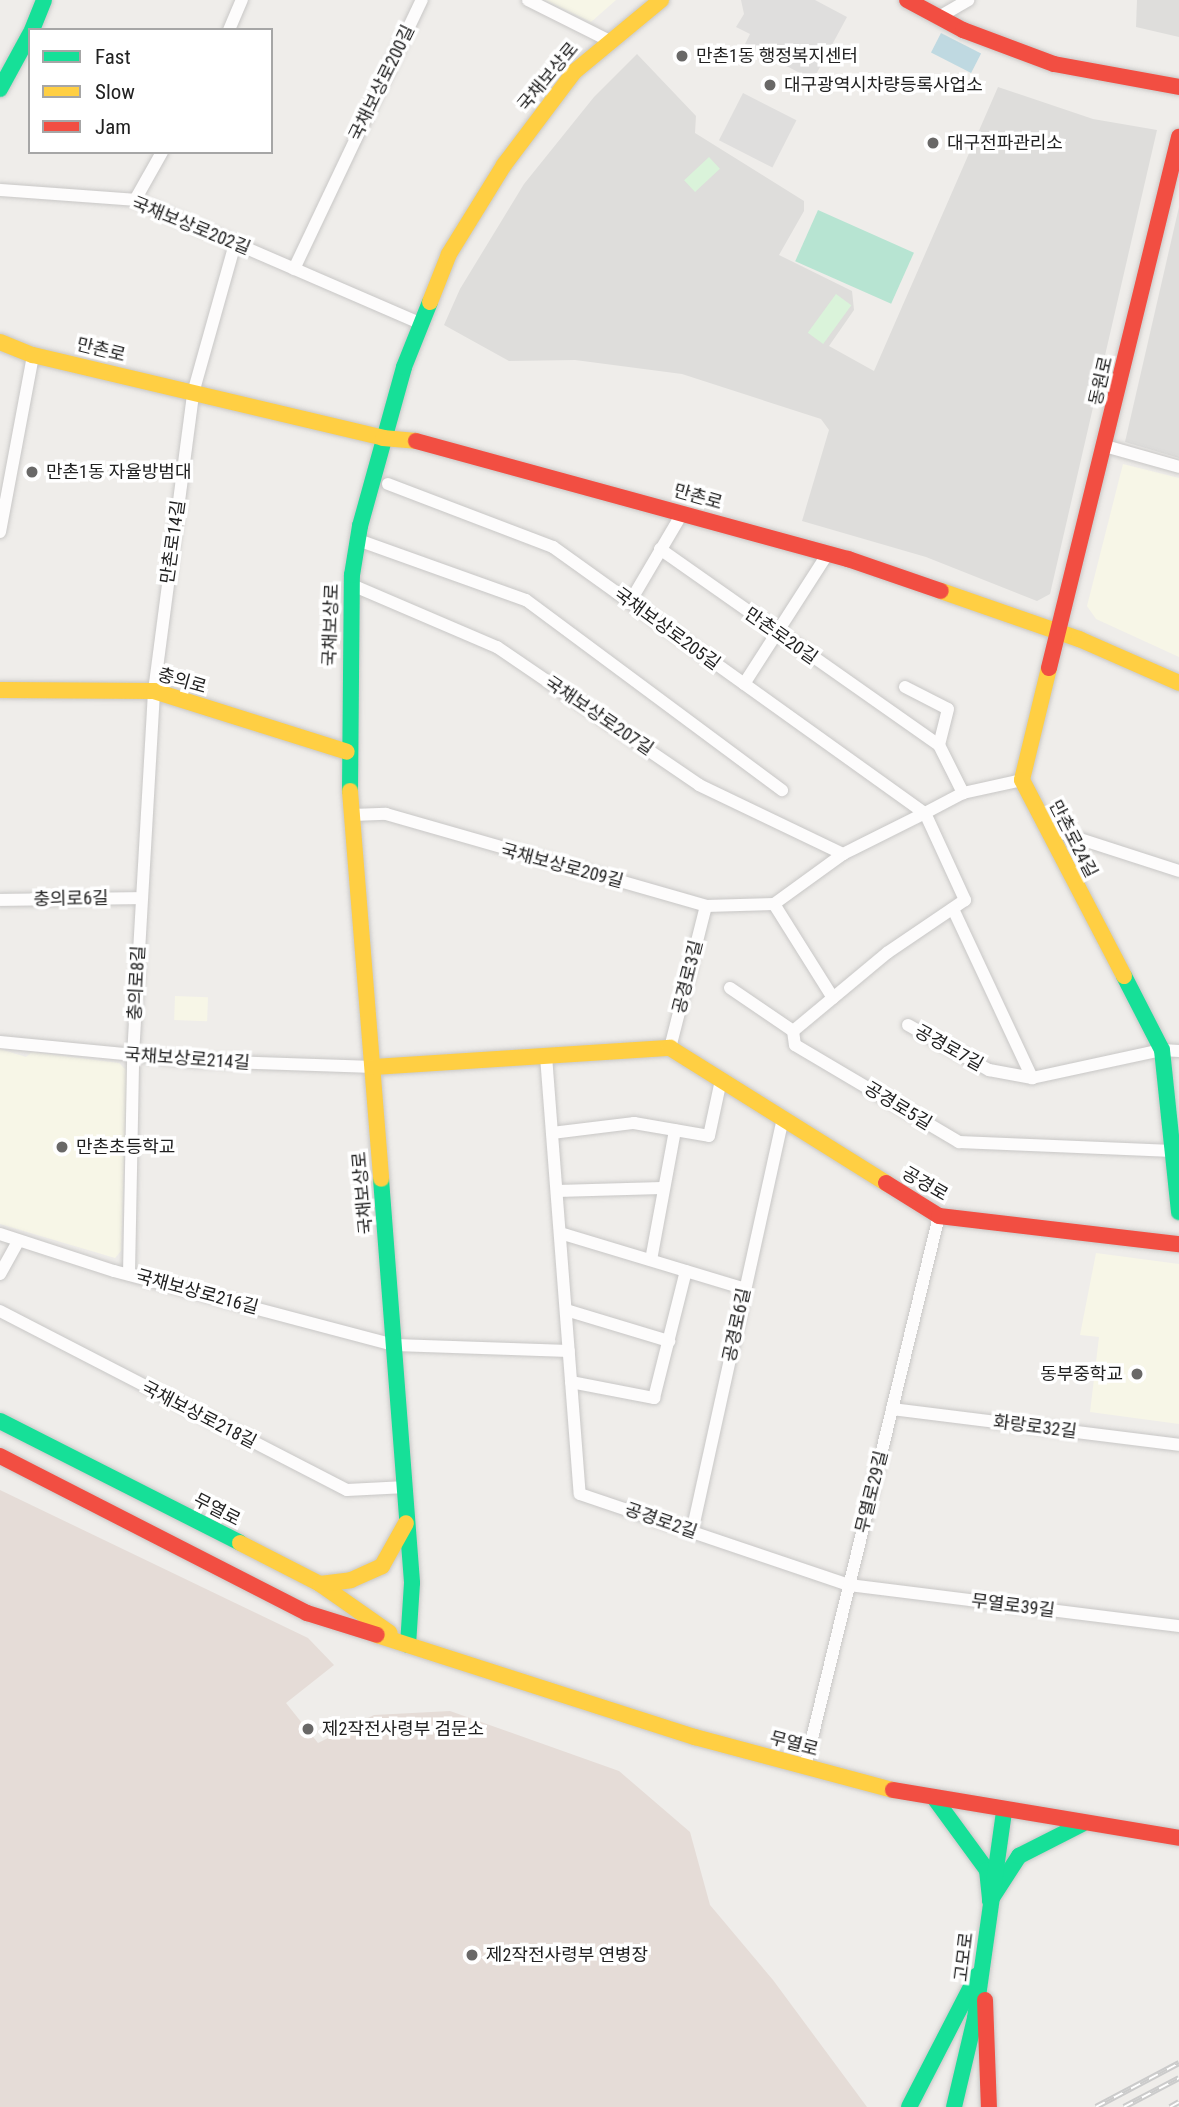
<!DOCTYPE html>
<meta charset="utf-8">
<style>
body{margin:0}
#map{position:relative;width:1179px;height:2107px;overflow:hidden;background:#efedea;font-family:"Roboto Condensed","Noto Sans KR",sans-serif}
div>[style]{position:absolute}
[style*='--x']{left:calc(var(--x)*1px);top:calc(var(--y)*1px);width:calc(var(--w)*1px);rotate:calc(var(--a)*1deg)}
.residential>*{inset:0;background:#dedddb}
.education>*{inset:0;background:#f7f6e7;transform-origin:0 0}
.military>*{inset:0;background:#e5dcd7}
.park>*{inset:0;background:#daf3da;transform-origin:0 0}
.pitch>*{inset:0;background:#b7e4d2;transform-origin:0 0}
.parking>*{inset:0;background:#dfdedd;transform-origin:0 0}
.water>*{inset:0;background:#bfd9e1;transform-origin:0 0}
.roads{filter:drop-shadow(0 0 2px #c8c7c6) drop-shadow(0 0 2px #c8c7c6)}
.street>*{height:12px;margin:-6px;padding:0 6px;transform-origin:6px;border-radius:6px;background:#fdfcfc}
.fast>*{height:16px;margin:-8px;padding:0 8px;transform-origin:8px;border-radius:8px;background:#16e098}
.slow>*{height:16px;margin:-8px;padding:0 8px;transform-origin:8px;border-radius:8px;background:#ffcf43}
.jam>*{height:16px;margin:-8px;padding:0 8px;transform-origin:8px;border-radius:8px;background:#f24e42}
.rail>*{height:6px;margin-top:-3px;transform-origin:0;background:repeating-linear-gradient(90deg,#fff 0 10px,#cbcbcb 0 20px);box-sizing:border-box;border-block:2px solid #cbcbcb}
.dots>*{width:19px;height:19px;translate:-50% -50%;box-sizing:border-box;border:4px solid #fff;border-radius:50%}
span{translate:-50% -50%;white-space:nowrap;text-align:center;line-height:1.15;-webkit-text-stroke:7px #fff;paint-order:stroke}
.poi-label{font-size:18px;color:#212121}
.left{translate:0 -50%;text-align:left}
.right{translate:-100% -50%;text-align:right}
.street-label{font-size:18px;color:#212121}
.legend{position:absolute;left:28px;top:28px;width:245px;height:126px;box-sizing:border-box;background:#fff;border:2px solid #a6a6a6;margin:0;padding:9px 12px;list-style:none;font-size:21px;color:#212121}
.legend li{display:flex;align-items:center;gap:14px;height:35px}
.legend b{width:35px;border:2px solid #a6a6a6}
</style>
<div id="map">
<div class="residential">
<i style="clip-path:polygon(1137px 0,1179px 0,1179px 37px,1136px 27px)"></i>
<i style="clip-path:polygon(637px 54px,696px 116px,695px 133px,804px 201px,804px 211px,779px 255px,852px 291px,854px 310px,829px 346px,874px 371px,998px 87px,1093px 119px,1157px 130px,1050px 594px,1037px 601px,926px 557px,802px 521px,829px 430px,821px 419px,682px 374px,575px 360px,509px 361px,444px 325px,460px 289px,524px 184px,594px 97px)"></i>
<i style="clip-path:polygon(1179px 207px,1179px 458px,1125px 442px)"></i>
</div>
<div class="education">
<i style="clip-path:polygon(545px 0,616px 0,591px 22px)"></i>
<i style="clip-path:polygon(1123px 464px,1179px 478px,1179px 657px,1096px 619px,1087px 606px)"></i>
<i style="left:175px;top:996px;width:33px;height:24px;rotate:2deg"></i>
<i style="clip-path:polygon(0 1049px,26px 1057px,32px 1052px,119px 1063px,127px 1071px,121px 1251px,115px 1258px,0 1224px)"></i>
<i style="clip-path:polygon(1096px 1253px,1179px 1264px,1179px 1424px,1090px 1412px,1099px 1337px,1080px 1335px)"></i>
</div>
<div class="military">
<i style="clip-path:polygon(0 1490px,308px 1638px,334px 1665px,286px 1703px,318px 1743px,374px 1715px,450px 1711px,619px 1771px,690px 1832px,710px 1905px,773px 1980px,867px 2107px,0 2107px)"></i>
</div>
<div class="park">
<i style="left:709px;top:157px;width:16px;height:34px;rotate:47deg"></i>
<i style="left:836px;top:294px;width:19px;height:48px;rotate:36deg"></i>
</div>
<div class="pitch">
<i style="left:818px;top:210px;width:105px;height:56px;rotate:24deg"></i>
</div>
<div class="parking">
<i style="clip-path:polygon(741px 0,815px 0,847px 17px,813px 80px,745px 44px,750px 34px,736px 27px,744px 14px)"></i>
<i style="left:743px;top:93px;width:60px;height:53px;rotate:27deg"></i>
</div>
<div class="water">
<i style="left:941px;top:33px;width:45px;height:22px;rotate:27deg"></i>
</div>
<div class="roads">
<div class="street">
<i style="--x:528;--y:0;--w:89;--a:26.6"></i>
<i style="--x:939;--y:17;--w:34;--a:-30"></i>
<i style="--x:229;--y:30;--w:33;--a:-67"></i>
<i style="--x:0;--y:190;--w:135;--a:4.2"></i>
<i style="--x:135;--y:200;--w:309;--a:23.4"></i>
<i style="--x:135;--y:200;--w:55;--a:-60.6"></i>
<i style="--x:294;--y:269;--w:298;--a:-64.6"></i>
<i style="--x:1105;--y:446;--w:77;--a:15.8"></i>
<i style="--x:388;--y:484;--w:177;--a:20.9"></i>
<i style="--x:553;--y:547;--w:457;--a:35.6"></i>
<i style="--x:925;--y:813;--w:96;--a:65.3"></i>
<i style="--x:965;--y:900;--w:94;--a:145.8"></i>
<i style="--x:887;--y:953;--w:122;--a:140.3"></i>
<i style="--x:0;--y:532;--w:180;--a:-79.4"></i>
<i style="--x:358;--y:540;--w:178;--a:19.7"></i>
<i style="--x:526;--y:600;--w:319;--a:36.6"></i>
<i style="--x:660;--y:549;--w:341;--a:35.1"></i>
<i style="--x:939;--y:745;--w:54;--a:63.4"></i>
<i style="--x:352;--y:585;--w:158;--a:23.2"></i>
<i style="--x:497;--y:647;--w:245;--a:34.3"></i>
<i style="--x:699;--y:785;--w:160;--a:25.6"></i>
<i style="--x:630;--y:602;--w:104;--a:-59.5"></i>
<i style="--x:744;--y:684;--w:156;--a:-57.3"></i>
<i style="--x:905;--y:687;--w:48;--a:27.1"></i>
<i style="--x:948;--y:709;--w:37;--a:104"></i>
<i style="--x:352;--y:815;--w:34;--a:-2"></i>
<i style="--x:386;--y:814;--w:333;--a:16"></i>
<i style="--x:706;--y:906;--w:68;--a:-1.7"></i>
<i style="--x:774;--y:904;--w:85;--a:-35.9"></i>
<i style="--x:843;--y:854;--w:92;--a:-26.6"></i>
<i style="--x:925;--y:813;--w:43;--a:-27.8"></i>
<i style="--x:963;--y:793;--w:60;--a:-12.4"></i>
<i style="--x:1046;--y:828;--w:140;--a:17.9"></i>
<i style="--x:0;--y:900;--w:142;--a:-0.8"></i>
<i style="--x:774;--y:904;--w:111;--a:57.9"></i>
<i style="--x:953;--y:909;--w:187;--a:64.9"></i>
<i style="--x:730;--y:988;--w:76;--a:34.3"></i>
<i style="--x:793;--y:1031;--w:14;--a:82"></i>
<i style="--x:795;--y:1045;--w:191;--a:30.6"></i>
<i style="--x:959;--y:1142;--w:214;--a:2.4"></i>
<i style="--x:908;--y:1025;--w:93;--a:29.1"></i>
<i style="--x:989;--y:1070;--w:44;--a:10.5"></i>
<i style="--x:1032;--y:1078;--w:133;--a:-12.2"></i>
<i style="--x:1162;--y:1050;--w:17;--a:3"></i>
<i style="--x:0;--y:1042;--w:200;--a:5.5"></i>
<i style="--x:199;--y:1061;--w:175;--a:2"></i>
<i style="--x:670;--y:1048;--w:146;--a:-75.8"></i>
<i style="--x:546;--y:1056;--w:439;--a:85.6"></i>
<i style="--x:580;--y:1494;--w:284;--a:18.7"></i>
<i style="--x:849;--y:1585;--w:333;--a:7.1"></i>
<i style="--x:552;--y:1133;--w:83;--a:-7"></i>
<i style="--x:634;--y:1123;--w:76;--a:9.8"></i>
<i style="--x:709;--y:1136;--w:57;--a:-77.9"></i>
<i style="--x:557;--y:1191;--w:105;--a:-1.6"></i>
<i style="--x:560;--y:1233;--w:193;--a:16.8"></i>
<i style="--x:0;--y:1234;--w:120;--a:18"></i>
<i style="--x:114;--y:1271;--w:291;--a:14.8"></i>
<i style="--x:395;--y:1345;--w:174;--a:2"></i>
<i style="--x:651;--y:1260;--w:132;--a:-79.5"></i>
<i style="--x:0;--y:1274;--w:38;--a:-61"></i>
<i style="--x:129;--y:1274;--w:218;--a:-88.9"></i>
<i style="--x:133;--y:1056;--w:366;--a:-86.7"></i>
<i style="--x:154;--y:691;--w:301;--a:-82.5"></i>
<i style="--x:193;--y:393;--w:155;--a:-74.3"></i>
<i style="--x:566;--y:1310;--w:108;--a:16.8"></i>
<i style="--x:0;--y:1311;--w:390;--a:27.3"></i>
<i style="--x:347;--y:1490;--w:59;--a:-2.9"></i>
<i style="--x:571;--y:1382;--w:85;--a:10.9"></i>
<i style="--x:654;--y:1398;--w:131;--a:-75.9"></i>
<i style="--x:892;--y:1409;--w:289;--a:7.1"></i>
<i style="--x:692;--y:1532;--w:423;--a:-77.6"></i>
<i style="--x:805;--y:1767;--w:567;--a:-76.33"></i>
</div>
<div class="fast">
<i style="--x:32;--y:30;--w:32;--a:-68"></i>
<i style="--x:0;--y:89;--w:63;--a:-61.4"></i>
<i style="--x:350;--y:791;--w:216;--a:-89.5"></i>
<i style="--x:352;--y:575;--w:50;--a:-80.7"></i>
<i style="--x:360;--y:526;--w:165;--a:-74.5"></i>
<i style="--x:404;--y:367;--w:70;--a:-68.2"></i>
<i style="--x:1124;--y:976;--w:83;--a:62.8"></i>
<i style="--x:1162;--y:1050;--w:163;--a:84"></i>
<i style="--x:381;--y:1179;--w:405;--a:85.6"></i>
<i style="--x:412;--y:1583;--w:62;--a:93.7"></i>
<i style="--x:0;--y:1421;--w:269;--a:26.9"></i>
<i style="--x:935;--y:1799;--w:88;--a:53.8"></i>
<i style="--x:987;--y:1870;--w:30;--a:84"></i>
<i style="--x:990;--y:1901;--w:54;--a:-57.2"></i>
<i style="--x:1019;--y:1856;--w:71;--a:-26.9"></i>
<i style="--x:909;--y:2107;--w:148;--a:-62.7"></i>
<i style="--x:954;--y:2107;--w:91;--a:-76.7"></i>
<i style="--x:975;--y:2018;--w:209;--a:-82"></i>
</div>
<div class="slow">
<i style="--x:430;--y:302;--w:52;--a:-68.4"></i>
<i style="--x:449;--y:254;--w:105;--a:-58.3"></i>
<i style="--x:504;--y:165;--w:116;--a:-53"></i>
<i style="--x:574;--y:72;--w:113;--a:-39.6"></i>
<i style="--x:0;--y:342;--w:35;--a:22"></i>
<i style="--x:33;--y:355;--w:360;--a:13.3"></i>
<i style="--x:383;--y:438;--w:33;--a:5"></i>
<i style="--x:941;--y:591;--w:146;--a:19.2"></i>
<i style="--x:1079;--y:639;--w:109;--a:23.7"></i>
<i style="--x:1049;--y:668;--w:115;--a:103.6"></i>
<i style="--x:1022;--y:780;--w:221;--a:62.5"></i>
<i style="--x:0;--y:690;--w:154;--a:0.4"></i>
<i style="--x:154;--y:691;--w:202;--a:17.5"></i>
<i style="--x:350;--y:791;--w:389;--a:85.4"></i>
<i style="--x:374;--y:1067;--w:297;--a:-3.7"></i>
<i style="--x:670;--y:1048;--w:255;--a:32"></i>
<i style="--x:240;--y:1543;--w:90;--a:27.1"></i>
<i style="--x:320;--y:1584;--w:85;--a:35"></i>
<i style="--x:320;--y:1584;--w:31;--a:-7"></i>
<i style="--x:351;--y:1580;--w:34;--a:-24"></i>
<i style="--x:382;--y:1566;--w:49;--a:-60.8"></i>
<i style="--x:377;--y:1635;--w:334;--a:17.8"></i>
<i style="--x:695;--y:1737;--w:205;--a:15"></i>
</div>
<div class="jam">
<i style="--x:907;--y:0;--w:64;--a:28.2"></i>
<i style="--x:963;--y:30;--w:97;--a:20.5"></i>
<i style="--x:1054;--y:64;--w:127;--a:10.4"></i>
<i style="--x:416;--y:441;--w:448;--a:15.3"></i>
<i style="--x:848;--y:559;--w:98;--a:19"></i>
<i style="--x:1049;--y:668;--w:547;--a:-76.24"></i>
<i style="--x:886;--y:1183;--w:62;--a:31.9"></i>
<i style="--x:939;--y:1216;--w:242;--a:6.7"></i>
<i style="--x:0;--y:1456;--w:345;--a:27.1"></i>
<i style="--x:307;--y:1613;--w:73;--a:17.4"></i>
<i style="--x:893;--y:1790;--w:290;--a:9.5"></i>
<i style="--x:985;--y:2000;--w:107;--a:87.9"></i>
</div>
</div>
<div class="rail">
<i style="--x:1096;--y:2107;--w:94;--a:-27.9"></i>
<i style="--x:1124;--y:2107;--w:62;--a:-27.8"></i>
<i style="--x:1170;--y:2107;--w:10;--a:-29"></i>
</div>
<div class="dots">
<i style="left:682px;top:56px;background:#696867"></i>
<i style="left:770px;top:85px;background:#696867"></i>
<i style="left:933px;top:143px;background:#696867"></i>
<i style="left:32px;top:472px;background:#696867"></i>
<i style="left:62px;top:1147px;background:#696867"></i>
<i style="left:1137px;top:1374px;background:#696867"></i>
<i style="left:308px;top:1729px;background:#696867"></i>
<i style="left:472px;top:1955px;background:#696867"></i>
</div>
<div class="poi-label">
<span class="left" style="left:696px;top:56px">만촌1동 행정복지센터</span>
<span class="left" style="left:784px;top:85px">대구광역시차량등록사업소</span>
<span class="left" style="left:947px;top:143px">대구전파관리소</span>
<span class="left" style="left:46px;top:472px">만촌1동 자율방범대</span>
<span class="left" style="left:76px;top:1147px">만촌초등학교</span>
<span class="right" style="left:1123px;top:1374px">동부중학교</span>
<span class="left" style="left:322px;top:1729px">제2작전사령부 검문소</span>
<span class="left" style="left:486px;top:1955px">제2작전사령부 연병장</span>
</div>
<div class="street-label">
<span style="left:548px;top:77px;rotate:-50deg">국채보상로</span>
<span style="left:382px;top:83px;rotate:-64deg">국채보상로200길</span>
<span style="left:191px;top:226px;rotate:22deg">국채보상로202길</span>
<span style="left:101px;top:350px;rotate:14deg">만촌로</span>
<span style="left:1101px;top:381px;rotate:-77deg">동원로</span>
<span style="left:698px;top:497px;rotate:16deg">만촌로</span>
<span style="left:173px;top:542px;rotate:-82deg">만촌로14길</span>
<span style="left:331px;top:625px;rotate:-88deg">국채보상로</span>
<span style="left:667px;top:629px;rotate:36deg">국채보상로205길</span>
<span style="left:781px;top:636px;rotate:35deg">만촌로20길</span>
<span style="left:182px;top:681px;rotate:16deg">충의로</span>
<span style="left:599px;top:716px;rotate:34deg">국채보상로207길</span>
<span style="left:1073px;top:839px;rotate:63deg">만촌로24길</span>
<span style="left:562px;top:866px;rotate:15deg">국채보상로209길</span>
<span style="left:71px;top:899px;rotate:-1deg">충의로6길</span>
<span style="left:688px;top:977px;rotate:-76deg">공경로3길</span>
<span style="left:137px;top:983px;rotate:-87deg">충의로8길</span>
<span style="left:949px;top:1048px;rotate:29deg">공경로7길</span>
<span style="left:187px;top:1059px;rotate:4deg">국채보상로214길</span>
<span style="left:898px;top:1106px;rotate:31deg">공경로5길</span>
<span style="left:925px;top:1184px;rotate:30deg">공경로</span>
<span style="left:363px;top:1193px;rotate:-95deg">국채보상로</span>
<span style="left:197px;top:1292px;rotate:15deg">국채보상로216길</span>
<span style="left:737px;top:1325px;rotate:-78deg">공경로6길</span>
<span style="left:199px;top:1415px;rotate:27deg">국채보상로218길</span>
<span style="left:1035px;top:1427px;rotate:7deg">화랑로32길</span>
<span style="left:872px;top:1492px;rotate:-76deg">무열로29길</span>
<span style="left:217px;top:1510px;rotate:27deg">무열로</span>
<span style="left:661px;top:1521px;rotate:19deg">공경로2길</span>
<span style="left:1013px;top:1606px;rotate:7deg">무열로39길</span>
<span style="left:794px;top:1744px;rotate:15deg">무열로</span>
<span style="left:964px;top:1957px;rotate:-83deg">고모로</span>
</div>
<ul class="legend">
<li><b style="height:9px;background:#16e098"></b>Fast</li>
<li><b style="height:9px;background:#ffcf43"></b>Slow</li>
<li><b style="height:9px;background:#f24e42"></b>Jam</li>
</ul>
</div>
